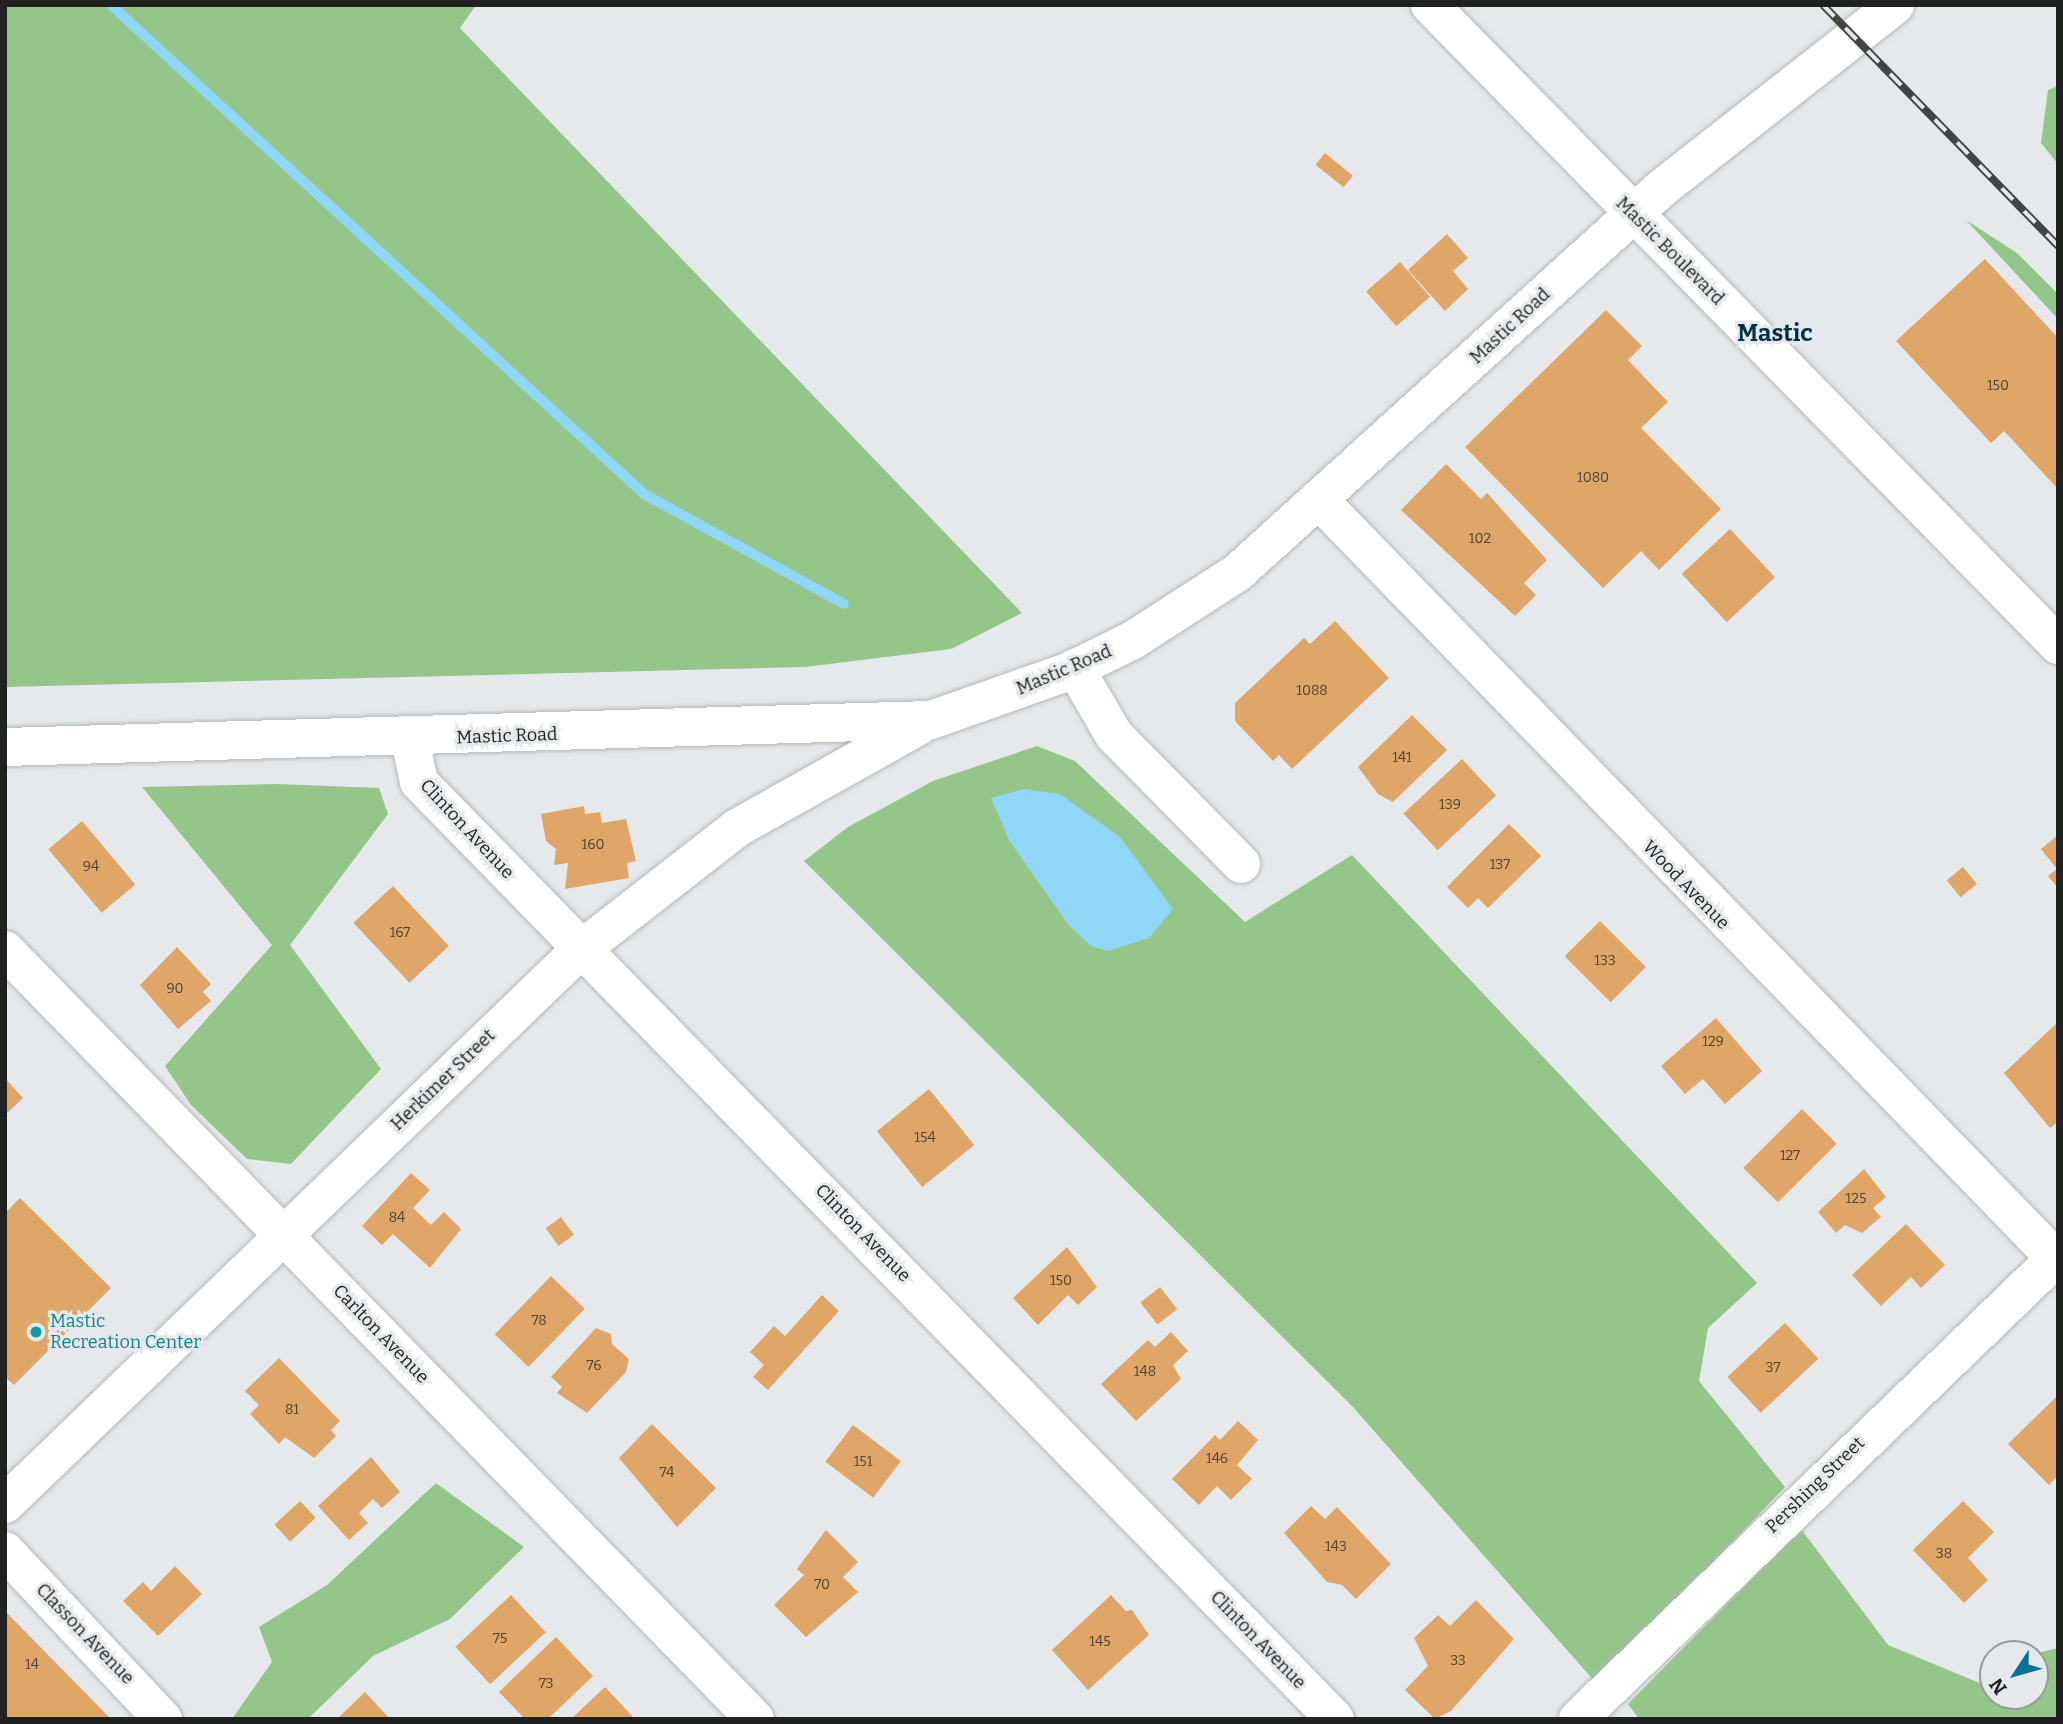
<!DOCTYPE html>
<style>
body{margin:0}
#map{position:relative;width:2063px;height:1724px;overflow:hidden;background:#e6e9eb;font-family:Bitter,serif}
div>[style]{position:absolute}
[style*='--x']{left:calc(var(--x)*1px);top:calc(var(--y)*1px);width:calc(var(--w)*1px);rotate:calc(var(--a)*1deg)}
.green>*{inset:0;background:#93c688}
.water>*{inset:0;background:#90d6f8}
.stream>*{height:10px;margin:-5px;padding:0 5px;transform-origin:5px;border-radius:5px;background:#90d6f8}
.building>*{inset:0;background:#e0a667;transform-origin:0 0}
.roads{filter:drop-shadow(0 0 2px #b4b7b9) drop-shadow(0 0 2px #b4b7b9)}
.minor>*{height:38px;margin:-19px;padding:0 19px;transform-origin:19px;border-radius:19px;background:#fff}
.major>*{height:38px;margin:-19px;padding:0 19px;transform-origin:19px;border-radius:19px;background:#fff}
.rail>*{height:8px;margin-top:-4px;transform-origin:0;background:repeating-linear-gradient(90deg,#e6e9eb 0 16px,#434545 0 32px);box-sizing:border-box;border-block:2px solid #434545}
.dots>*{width:19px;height:19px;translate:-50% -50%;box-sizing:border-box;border:4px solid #e6e9eb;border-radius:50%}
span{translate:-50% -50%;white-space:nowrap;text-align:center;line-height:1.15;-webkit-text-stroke:6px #e6e9eb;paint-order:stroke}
.number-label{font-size:14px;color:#504333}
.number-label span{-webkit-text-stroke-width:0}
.street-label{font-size:18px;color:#202222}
.culture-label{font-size:18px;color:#0d838f}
.left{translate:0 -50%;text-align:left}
.district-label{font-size:24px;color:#023045;font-weight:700}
.frame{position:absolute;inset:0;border:7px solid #202222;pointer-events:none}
.north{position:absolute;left:1979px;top:1640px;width:70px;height:70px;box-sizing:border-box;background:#e6e9eb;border:2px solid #97999b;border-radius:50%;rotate:234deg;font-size:19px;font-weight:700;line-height:28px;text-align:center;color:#202222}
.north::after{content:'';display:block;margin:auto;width:24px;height:32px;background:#04709c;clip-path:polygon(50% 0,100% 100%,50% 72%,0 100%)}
</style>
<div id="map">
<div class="green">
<i style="clip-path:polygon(5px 5px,476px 5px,460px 28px,1022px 613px,951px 649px,805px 667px,5px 687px)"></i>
<i style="clip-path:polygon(2058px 86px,2058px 164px,2041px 143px,2048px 90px)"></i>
<i style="clip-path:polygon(1966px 220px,2017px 253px,2058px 294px,2058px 319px)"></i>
<i style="clip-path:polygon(evenodd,1037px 746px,1075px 761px,1245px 922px,1352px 855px,1757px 1283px,1708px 1328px,1699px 1381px,1785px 1487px,1597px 1684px,1352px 1406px,804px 861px,848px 827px,933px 781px,1037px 746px,1008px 838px,1149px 938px,1069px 925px,1008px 838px)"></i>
<i style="clip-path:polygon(277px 784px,379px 788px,388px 814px,290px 945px,381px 1069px,291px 1164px,247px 1159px,191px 1105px,165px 1066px,272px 945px,142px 787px)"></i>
<i style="clip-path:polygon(436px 1483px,524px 1547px,450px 1619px,373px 1656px,308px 1719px,232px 1719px,272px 1662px,259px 1627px,327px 1585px)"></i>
<i style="clip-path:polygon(1801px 1529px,1888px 1645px,1982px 1684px,1993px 1678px,1993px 1696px,2035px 1696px,2033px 1654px,2058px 1648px,2058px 1719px,1639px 1719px,1628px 1704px)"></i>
</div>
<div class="water">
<i style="clip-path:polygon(1023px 789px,1060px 794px,1120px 837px,1173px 909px,1149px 938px,1108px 951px,1091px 946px,1069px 925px,1008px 838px,991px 798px)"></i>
</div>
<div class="stream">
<i style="--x:111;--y:5;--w:723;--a:42.53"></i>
<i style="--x:644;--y:494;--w:228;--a:28.8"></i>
</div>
<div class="building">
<i style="left:1325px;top:153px;width:36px;height:15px;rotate:39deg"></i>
<i style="clip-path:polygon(1447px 234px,1468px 258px,1453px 271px,1468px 289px,1445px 311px,1408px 270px)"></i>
<i style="clip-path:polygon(1985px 259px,2058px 338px,2058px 489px,2004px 431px,1991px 443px,1896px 341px)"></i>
<i style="left:1400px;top:262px;width:46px;height:45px;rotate:49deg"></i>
<i style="clip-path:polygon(1606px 310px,1642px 346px,1628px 360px,1668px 402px,1641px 428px,1721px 509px,1659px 570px,1641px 551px,1603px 588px,1465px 447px)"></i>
<i style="clip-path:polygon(1446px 464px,1481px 499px,1487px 493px,1547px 560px,1524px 583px,1536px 595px,1515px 616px,1401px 510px)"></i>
<i style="left:1730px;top:529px;width:66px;height:66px;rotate:47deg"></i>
<i style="clip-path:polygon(1335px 621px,1389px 678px,1292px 769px,1279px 755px,1273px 761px,1235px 721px,1235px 703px,1304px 638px,1310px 644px)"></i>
<i style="clip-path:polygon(1412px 715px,1447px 750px,1393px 802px,1378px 794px,1358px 767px)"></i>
<i style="left:1462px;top:759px;width:50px;height:80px;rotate:47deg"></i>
<i style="clip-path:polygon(584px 806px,585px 814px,600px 812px,602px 823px,626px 819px,636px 861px,627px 863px,629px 878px,565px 889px,568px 863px,554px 865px,556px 849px,546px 841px,541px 814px)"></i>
<i style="left:82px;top:821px;width:83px;height:44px;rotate:50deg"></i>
<i style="clip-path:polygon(1509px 824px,1541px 856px,1488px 908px,1478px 898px,1468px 908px,1447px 887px)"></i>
<i style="clip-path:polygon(2058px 835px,2058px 888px,2048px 876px,2057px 869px,2041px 849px)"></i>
<i style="left:1963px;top:867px;width:22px;height:21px;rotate:51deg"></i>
<i style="left:393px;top:886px;width:82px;height:54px;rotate:47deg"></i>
<i style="left:1600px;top:921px;width:65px;height:50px;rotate:45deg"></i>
<i style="clip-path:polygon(177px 947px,211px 984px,203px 992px,211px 1001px,178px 1029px,140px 985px)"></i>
<i style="clip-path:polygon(1716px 1018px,1762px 1071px,1725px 1104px,1703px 1079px,1685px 1094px,1661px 1066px)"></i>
<i style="clip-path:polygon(2058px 1022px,2058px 1122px,2050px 1128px,2004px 1073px)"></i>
<i style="clip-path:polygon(5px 1078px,23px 1098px,5px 1115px)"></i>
<i style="left:929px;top:1089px;width:72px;height:67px;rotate:51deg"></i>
<i style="left:1802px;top:1109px;width:49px;height:83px;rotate:45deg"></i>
<i style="clip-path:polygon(1864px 1169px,1886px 1197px,1873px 1208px,1881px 1217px,1862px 1233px,1845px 1225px,1836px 1233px,1818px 1212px)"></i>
<i style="clip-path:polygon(411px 1173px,430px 1190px,413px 1208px,431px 1225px,444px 1212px,461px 1229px,430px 1268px,393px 1234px,382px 1245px,362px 1226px)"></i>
<i style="clip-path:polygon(20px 1198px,111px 1288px,14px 1385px,5px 1377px,5px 1213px)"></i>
<i style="left:561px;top:1217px;width:22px;height:19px;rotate:54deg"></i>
<i style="clip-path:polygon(1906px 1224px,1945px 1265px,1921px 1288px,1911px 1277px,1881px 1306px,1852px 1275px)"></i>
<i style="clip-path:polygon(1067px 1247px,1097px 1287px,1078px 1305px,1068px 1295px,1038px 1325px,1013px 1298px)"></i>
<i style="left:551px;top:1276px;width:47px;height:81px;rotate:44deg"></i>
<i style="left:1160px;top:1287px;width:28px;height:25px;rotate:52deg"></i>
<i style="clip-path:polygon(822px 1295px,839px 1311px,768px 1390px,753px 1377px,764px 1365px,750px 1352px,774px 1326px,785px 1336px)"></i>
<i style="left:1785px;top:1323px;width:49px;height:79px;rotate:47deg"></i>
<i style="clip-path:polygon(596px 1328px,611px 1334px,612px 1344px,629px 1359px,626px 1372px,587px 1413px,557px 1393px,562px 1387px,551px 1377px)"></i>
<i style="clip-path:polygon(1171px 1332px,1188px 1351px,1173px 1365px,1181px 1379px,1136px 1421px,1101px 1384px,1148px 1340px,1155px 1347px)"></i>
<i style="clip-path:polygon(279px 1358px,340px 1421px,331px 1430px,336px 1436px,314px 1458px,285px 1437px,279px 1444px,250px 1414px,259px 1405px,245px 1391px)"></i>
<i style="clip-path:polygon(2058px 1395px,2058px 1476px,2049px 1485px,2008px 1444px)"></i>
<i style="clip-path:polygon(1238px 1421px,1258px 1440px,1237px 1465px,1252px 1479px,1231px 1500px,1217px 1486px,1199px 1505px,1172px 1479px,1215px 1435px,1220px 1440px)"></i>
<i style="clip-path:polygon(652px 1424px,716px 1488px,677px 1527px,619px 1458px)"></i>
<i style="left:853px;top:1425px;width:60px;height:46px;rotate:37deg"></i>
<i style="clip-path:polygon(371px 1457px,400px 1492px,382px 1508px,373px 1499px,359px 1513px,368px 1523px,349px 1540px,318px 1506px)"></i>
<i style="left:300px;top:1501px;width:23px;height:35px;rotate:47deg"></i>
<i style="clip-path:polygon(1963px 1501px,1994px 1532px,1968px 1558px,1988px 1580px,1964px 1603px,1913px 1550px)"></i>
<i style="clip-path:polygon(1311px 1506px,1325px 1519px,1337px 1507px,1391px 1564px,1356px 1599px,1342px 1585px,1327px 1582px,1284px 1533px)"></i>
<i style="clip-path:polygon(826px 1530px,858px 1562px,843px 1577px,858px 1592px,806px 1637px,774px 1605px,804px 1575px,797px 1569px)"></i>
<i style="clip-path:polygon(175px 1566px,202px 1594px,158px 1636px,123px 1601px,143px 1582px,151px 1591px)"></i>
<i style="left:511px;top:1595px;width:51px;height:76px;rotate:47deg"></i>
<i style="clip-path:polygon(1111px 1595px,1126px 1611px,1132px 1610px,1149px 1635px,1088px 1690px,1052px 1650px)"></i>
<i style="clip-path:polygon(1476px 1600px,1514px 1639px,1451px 1711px,1435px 1719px,1405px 1690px,1428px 1666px,1414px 1638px,1438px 1615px,1450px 1626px)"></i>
<i style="clip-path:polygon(5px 1611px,111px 1719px,5px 1719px)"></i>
<i style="clip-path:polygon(556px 1637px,593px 1676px,548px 1719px,525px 1719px,499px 1692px)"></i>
<i style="clip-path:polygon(605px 1687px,635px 1719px,571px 1719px)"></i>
<i style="clip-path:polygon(365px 1692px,390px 1719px,337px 1719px)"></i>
</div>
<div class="roads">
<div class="minor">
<i style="--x:1430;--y:5;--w:897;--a:45.54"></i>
<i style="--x:1321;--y:502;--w:1058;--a:45.84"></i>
<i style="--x:1075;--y:668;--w:78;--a:59.8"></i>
<i style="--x:1114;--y:735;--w:181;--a:45.4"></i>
<i style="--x:410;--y:739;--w:44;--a:78.2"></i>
<i style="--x:419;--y:782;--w:1310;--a:45.65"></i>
<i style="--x:5;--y:950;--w:1074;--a:45.72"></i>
<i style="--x:5;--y:1551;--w:231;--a:46.8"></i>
<i style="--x:1578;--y:1719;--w:667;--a:-43.97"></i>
</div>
<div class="major">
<i style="--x:5;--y:747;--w:926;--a:-1.67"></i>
<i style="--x:931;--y:720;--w:147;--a:-19.4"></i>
<i style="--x:1070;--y:671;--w:70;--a:-26.2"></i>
<i style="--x:1133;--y:640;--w:124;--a:-32.8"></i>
<i style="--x:1237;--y:573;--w:573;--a:-42.17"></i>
<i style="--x:1662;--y:188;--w:296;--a:-38.1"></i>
<i style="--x:5;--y:1504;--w:797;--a:-43.93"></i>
<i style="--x:579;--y:951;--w:200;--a:-37.9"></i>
<i style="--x:737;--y:828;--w:209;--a:-29.3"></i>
</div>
</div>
<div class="rail">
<i style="--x:1823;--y:5;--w:337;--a:45.7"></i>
</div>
<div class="dots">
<i style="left:36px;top:1332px;background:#0f9aa8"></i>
</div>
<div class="number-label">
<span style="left:1998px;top:386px">150</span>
<span style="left:1593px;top:478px">1080</span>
<span style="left:1480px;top:539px">102</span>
<span style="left:1312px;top:691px">1088</span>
<span style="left:1402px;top:758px">141</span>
<span style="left:1450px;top:805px">139</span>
<span style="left:593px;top:845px">160</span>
<span style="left:1500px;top:865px">137</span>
<span style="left:91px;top:867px">94</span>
<span style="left:400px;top:933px">167</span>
<span style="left:1605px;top:961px">133</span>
<span style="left:175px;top:989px">90</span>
<span style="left:1713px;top:1042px">129</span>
<span style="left:925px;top:1138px">154</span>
<span style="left:1790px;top:1156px">127</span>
<span style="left:1856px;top:1199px">125</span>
<span style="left:397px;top:1218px">84</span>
<span style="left:1061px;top:1281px">150</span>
<span style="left:539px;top:1321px">78</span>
<span style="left:594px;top:1366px">76</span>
<span style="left:1773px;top:1368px">37</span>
<span style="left:1145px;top:1372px">148</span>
<span style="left:292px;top:1410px">81</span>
<span style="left:1217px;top:1459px">146</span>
<span style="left:863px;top:1462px">151</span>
<span style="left:667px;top:1473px">74</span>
<span style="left:1336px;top:1547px">143</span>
<span style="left:1944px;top:1554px">38</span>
<span style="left:822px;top:1585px">70</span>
<span style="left:500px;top:1639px">75</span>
<span style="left:1100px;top:1642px">145</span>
<span style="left:1458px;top:1661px">33</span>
<span style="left:32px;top:1665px">14</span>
<span style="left:546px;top:1684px">73</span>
</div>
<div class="street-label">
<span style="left:1670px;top:251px;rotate:45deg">Mastic Boulevard</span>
<span style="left:1510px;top:326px;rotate:-43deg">Mastic Road</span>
<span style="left:1064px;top:670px;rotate:-23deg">Mastic Road</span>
<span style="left:507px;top:736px;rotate:-2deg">Mastic Road</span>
<span style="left:467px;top:829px;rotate:47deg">Clinton Avenue</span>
<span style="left:1686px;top:885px;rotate:46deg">Wood Avenue</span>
<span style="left:443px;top:1080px;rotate:-44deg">Herkimer Street</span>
<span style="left:863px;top:1233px;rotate:46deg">Clinton Avenue</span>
<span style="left:381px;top:1334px;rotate:46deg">Carlton Avenue</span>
<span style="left:1815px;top:1485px;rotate:-44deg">Pershing Street</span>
<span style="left:85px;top:1634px;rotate:46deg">Classon Avenue</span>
<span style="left:1258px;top:1640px;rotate:46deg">Clinton Avenue</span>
</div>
<div class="culture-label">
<span class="left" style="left:50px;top:1332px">Mastic<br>Recreation Center</span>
</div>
<div class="district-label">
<span style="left:1775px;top:334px">Mastic</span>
</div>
<div class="frame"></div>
<div class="north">N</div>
</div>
